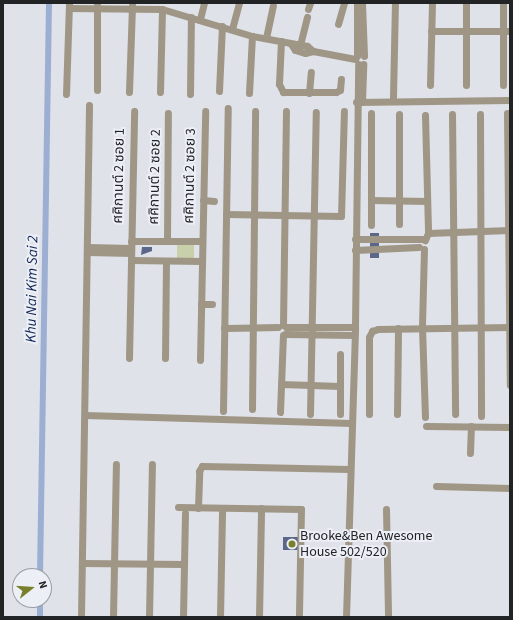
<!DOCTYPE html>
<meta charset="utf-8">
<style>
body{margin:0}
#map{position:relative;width:513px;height:620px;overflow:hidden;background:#dfe2e9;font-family:"Source Sans 3","Noto Sans Thai",sans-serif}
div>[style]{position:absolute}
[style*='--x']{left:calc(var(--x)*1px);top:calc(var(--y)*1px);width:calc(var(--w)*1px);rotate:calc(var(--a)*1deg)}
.green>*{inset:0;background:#c8cfab;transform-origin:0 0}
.canal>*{height:6px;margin:-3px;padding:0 3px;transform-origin:3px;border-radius:3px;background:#9caed2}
.building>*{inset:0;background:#5a6789;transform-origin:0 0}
.minor>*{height:7px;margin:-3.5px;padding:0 3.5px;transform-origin:3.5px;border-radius:3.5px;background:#9f9686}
.dots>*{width:11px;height:11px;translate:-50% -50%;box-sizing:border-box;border:2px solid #eceff6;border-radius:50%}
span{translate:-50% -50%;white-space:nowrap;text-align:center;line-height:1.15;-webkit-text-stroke:4px #eceff6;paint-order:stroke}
.street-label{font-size:14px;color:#222325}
.poi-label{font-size:14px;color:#222325}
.left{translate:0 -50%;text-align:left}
.water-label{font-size:15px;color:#132754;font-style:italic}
.frame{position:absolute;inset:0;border:4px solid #222325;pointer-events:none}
.north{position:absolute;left:12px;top:568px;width:40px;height:40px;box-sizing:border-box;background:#eceff6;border:1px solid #9b9da2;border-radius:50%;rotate:73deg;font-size:11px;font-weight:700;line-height:16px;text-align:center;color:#222325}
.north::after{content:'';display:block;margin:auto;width:14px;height:18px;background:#78802b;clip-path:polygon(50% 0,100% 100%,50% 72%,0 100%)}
</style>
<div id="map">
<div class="green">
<i style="left:177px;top:244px;width:17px;height:14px"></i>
</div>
<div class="canal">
<i style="--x:40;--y:576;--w:573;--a:-89.1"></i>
<i style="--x:40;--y:617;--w:17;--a:-90"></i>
</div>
<div class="building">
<i style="left:370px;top:233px;width:9px;height:25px"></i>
<i style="clip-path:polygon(142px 247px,152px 247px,152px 251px,141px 255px)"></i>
<i style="left:283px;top:537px;width:16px;height:13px"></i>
</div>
<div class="minor">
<i style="--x:357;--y:3;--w:53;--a:90"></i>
<i style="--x:362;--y:3;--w:53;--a:87.8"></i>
<i style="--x:466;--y:3;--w:82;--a:90"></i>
<i style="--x:503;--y:3;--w:82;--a:90"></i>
<i style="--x:69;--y:8;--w:93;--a:0.6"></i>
<i style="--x:162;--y:9;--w:94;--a:16.7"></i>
<i style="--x:252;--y:36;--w:56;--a:10.3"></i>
<i style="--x:307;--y:46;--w:8;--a:40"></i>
<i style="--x:308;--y:9;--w:6;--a:-72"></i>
<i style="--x:200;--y:19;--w:16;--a:-76"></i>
<i style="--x:338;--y:24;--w:22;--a:-74"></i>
<i style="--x:232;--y:29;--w:27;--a:-75"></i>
<i style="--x:431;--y:31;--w:79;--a:0"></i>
<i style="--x:266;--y:38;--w:33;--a:-78"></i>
<i style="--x:281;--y:41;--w:43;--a:92.7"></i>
<i style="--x:279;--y:84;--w:9;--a:63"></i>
<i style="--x:283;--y:92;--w:53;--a:0"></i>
<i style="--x:336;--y:92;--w:4;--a:-27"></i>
<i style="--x:340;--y:90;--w:11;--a:-85"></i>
<i style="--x:291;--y:44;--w:7;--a:56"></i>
<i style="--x:295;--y:50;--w:10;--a:17"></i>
<i style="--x:305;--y:53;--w:8;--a:-14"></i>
<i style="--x:313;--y:51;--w:43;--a:10.8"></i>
<i style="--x:300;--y:45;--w:29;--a:-76"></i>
<i style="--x:430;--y:85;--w:82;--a:-88.6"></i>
<i style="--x:97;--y:90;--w:86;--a:-90"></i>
<i style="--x:219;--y:91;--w:65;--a:-87.4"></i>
<i style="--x:129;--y:92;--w:87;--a:-88"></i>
<i style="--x:160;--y:92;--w:83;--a:-88.6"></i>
<i style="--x:249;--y:93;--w:57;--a:-87"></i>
<i style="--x:309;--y:93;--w:21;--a:-85"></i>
<i style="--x:66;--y:94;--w:91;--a:-88.1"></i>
<i style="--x:190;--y:94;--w:77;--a:-89.3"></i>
<i style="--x:393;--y:97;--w:94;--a:-88.8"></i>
<i style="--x:356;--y:102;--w:154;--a:-0.7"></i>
<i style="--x:362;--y:102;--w:38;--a:-88"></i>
<i style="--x:371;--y:113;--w:112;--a:90"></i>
<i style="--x:507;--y:113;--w:272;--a:89.4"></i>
<i style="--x:399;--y:114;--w:110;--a:90"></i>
<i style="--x:452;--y:114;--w:300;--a:89.4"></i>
<i style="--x:480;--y:114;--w:302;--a:89.8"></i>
<i style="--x:425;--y:115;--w:118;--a:88.5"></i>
<i style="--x:428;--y:233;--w:8;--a:113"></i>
<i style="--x:203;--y:200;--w:11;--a:5"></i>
<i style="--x:371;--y:200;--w:56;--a:1"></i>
<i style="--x:226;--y:214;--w:115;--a:1"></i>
<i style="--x:341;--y:216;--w:105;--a:-88.4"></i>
<i style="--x:428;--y:233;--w:82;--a:-2.1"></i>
<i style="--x:355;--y:239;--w:67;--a:0"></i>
<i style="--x:131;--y:241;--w:71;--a:0"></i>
<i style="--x:167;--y:241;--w:128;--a:-89.6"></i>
<i style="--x:88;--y:247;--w:43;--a:1.3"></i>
<i style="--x:424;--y:249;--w:78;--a:91.5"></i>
<i style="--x:422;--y:327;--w:90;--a:88.1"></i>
<i style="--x:355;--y:250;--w:64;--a:-2.7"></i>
<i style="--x:88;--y:252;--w:43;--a:1.3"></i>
<i style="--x:131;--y:260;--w:71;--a:0.8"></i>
<i style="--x:201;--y:304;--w:11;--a:0"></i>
<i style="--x:283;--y:325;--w:214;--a:-89.2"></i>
<i style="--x:286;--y:327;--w:69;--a:0"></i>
<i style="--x:224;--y:328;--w:54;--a:-1.1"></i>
<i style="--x:285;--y:334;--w:69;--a:0.8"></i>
<i style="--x:129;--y:358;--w:247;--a:-88.8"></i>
<i style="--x:165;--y:358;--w:97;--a:-89.4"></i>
<i style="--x:200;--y:360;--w:249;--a:-88.8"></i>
<i style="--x:281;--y:384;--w:59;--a:1.9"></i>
<i style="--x:340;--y:386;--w:28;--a:90"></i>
<i style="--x:340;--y:386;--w:32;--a:-90"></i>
<i style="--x:252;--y:409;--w:298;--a:-89.4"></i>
<i style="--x:223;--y:411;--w:303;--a:-89.1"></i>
<i style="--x:280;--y:412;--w:77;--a:-87.8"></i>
<i style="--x:310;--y:414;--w:302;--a:-88.9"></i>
<i style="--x:369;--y:414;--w:77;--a:-90"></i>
<i style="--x:369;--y:337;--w:7;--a:-63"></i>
<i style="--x:372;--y:331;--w:6;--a:-18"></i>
<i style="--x:378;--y:329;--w:132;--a:-0.9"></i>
<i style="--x:397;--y:414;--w:86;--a:-89.3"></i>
<i style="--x:85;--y:415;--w:266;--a:1.7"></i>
<i style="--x:426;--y:426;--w:84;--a:0.7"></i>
<i style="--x:470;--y:453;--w:27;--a:-88"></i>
<i style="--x:436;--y:486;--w:74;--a:1.5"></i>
<i style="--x:178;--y:507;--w:123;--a:0.9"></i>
<i style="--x:301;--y:509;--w:108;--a:91.1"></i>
<i style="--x:198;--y:508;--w:37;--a:-88"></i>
<i style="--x:199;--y:471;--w:6;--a:-59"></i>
<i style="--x:202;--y:466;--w:147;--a:1.2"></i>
<i style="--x:386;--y:509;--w:108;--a:88.9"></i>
<i style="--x:82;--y:563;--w:102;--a:0.6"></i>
<i style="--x:81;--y:617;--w:512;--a:-89.1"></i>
<i style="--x:113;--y:617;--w:153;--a:-88.9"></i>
<i style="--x:149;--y:617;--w:153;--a:-88.9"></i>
<i style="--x:183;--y:617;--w:104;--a:-88.9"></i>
<i style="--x:220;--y:617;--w:109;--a:-88.9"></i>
<i style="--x:259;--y:617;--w:109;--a:-88.9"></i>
<i style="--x:346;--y:617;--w:290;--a:-88.2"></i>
<i style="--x:355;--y:327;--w:263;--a:-89.3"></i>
</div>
<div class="dots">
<i style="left:292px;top:544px;background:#78802b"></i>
</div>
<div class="street-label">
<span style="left:119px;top:176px;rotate:-89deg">ศศิกานต์ 2 ซอย 1</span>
<span style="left:190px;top:176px;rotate:-89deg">ศศิกานต์ 2 ซอย 3</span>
<span style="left:155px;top:177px;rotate:-89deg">ศศิกานต์ 2 ซอย 2</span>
</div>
<div class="poi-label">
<span class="left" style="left:300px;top:544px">Brooke&amp;Ben Awesome<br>House 502/520</span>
</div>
<div class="water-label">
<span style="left:32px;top:289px;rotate:-89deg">Khu Nai Kim Sai 2</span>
</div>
<div class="frame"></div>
<div class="north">N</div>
</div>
